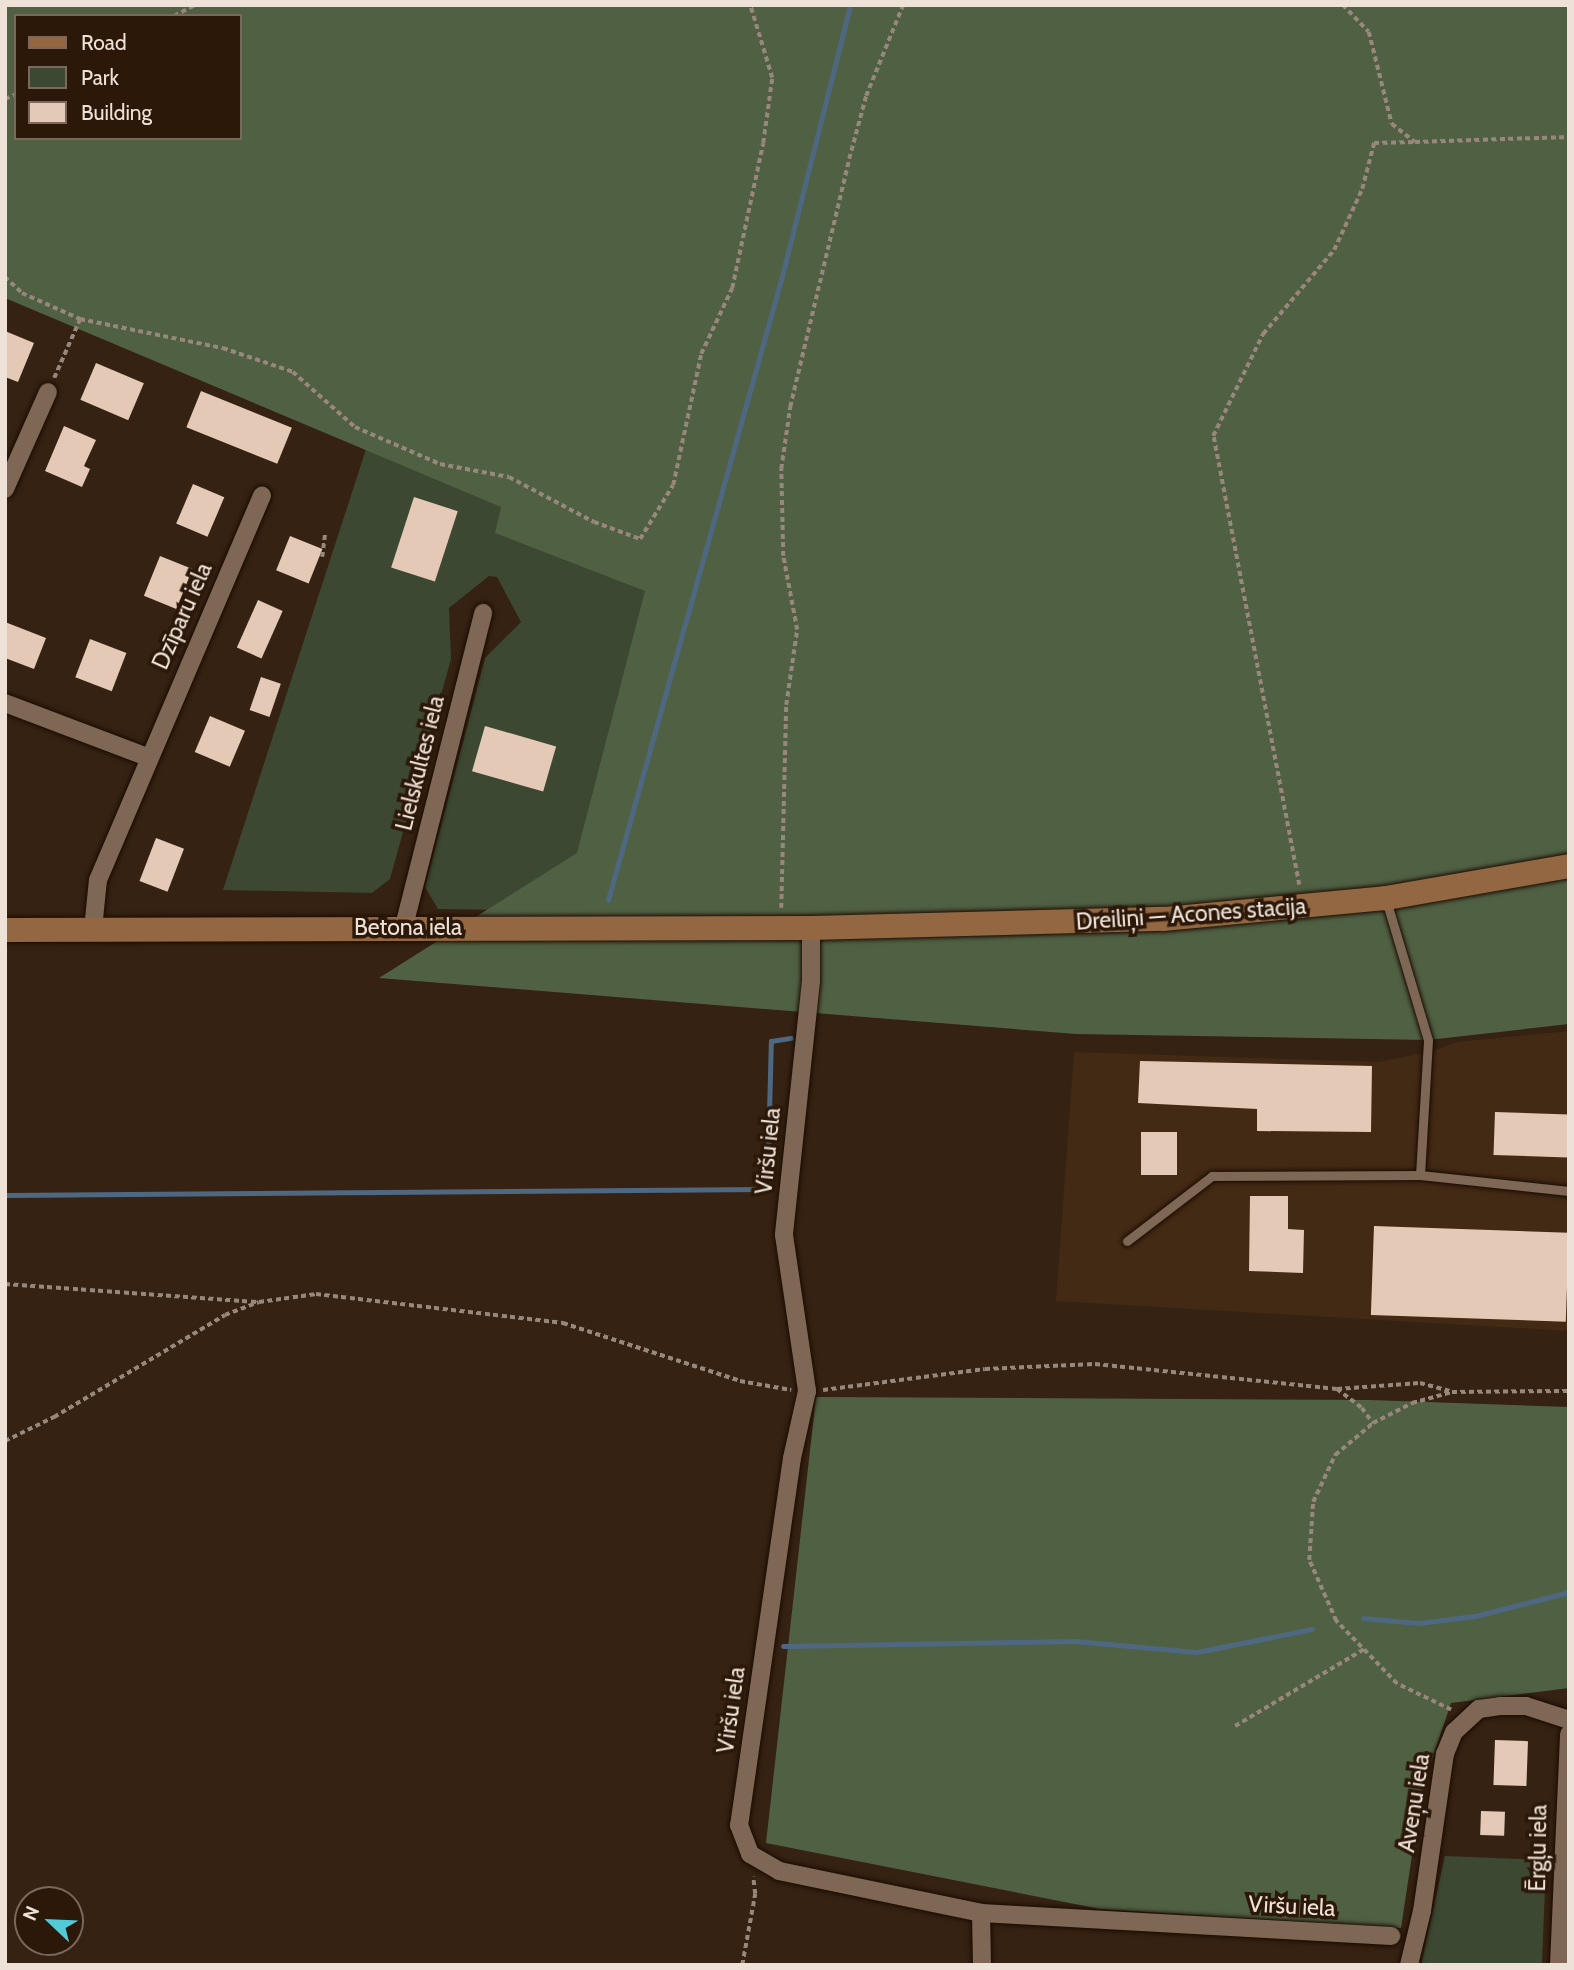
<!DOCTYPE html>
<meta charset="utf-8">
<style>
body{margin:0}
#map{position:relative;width:1574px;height:1970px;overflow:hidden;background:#352212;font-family:Cabin,sans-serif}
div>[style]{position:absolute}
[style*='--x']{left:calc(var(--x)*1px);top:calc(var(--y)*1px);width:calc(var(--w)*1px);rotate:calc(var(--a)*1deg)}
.built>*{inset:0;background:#432a15}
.green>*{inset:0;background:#3c4832}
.forest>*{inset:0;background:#506143}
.stream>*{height:5px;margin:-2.5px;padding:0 2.5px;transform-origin:2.5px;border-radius:2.5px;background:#4f6882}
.building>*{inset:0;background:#e4cab6;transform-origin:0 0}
.path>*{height:3.5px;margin-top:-1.75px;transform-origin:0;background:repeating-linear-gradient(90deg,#98887b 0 5px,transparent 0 8.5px)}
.roads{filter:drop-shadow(0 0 2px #1c0b00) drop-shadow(0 0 2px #1c0b00)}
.service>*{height:9px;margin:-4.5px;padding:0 4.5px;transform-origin:4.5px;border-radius:4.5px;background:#7e6755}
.minor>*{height:18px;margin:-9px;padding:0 9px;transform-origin:9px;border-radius:9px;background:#7e6755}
.secondary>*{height:24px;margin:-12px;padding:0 12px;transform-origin:12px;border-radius:12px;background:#936742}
span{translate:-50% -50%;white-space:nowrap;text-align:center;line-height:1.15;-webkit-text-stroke:7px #2b1808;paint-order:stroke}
.street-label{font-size:23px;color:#eee1d7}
.frame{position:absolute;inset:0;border:7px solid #eee1d7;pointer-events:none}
.legend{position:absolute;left:14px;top:14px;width:228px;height:126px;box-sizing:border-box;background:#2b1808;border:2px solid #79685b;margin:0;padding:9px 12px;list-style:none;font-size:21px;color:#eee1d7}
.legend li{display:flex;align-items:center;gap:14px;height:35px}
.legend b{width:35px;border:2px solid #79685b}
.north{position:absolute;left:14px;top:1886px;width:70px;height:70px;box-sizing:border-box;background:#2b1808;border:2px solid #79685b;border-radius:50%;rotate:293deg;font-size:19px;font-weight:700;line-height:28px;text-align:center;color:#eee1d7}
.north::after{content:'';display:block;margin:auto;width:24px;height:32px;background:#52cbd9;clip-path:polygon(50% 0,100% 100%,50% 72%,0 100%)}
</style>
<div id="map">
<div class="built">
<i style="clip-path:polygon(1569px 1031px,1569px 1331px,1056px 1301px,1074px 1052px,1378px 1062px,1434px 1051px,1456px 1042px)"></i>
</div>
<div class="green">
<i style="clip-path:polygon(368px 443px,656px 558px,581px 911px,438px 909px,425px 887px,485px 658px,521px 622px,497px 577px,489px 576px,449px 608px,451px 659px,390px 879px,372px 893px,223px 890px)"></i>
<i style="clip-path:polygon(1445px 1856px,1546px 1860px,1542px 1965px,1421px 1965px)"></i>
</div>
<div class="forest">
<i style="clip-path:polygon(evenodd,5px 5px,1569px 5px,1569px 1024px,1428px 1040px,1076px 1034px,379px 978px,577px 853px,645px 591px,495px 533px,501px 507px,5px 298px,5px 5px,16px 16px,240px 16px,240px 138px,16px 138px,16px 16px)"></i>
<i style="clip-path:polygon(816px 1397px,1370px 1400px,1569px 1407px,1569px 1688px,1451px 1703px,1422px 1789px,1401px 1928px,1100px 1909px,766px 1843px)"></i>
</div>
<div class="stream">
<i style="--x:608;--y:900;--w:648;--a:-74.42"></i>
<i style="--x:782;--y:276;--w:279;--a:-75.9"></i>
<i style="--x:5;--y:1195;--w:762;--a:-0.45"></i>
<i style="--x:767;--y:1189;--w:148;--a:-88.5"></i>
<i style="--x:771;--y:1041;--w:20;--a:-9"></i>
<i style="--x:1363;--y:1618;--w:56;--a:5.1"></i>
<i style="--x:1419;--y:1623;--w:56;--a:-7.1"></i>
<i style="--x:1475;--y:1616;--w:97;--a:-14.3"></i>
<i style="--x:783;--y:1646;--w:292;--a:-1"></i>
<i style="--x:1075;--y:1641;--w:122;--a:5.2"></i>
<i style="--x:1197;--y:1652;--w:117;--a:-11.3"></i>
</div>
<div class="building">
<i style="clip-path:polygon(5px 331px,34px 343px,18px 382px,5px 377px)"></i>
<i style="left:96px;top:363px;width:52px;height:40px;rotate:23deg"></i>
<i style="left:201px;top:391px;width:98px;height:39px;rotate:22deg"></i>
<i style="clip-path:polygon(64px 426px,96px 440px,84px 466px,90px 469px,82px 487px,45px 471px)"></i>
<i style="left:193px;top:484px;width:34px;height:43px;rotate:23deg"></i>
<i style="left:414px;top:497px;width:46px;height:74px;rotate:18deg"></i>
<i style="left:290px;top:536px;width:35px;height:37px;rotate:22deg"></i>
<i style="left:160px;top:556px;width:35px;height:43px;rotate:22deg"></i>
<i style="left:258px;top:600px;width:27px;height:52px;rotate:24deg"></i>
<i style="clip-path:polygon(5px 622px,46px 638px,34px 669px,5px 658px)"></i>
<i style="left:90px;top:639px;width:39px;height:41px;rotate:21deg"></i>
<i style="left:261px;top:677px;width:21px;height:35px;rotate:19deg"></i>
<i style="left:210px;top:716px;width:38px;height:39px;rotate:23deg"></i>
<i style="left:485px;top:726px;width:74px;height:47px;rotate:16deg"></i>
<i style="left:156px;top:838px;width:30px;height:46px;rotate:21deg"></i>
<i style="clip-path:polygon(1140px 1061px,1372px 1066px,1371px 1132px,1257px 1131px,1257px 1109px,1138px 1103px)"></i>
<i style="left:1495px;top:1112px;width:74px;height:43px;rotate:2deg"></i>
<i style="left:1141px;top:1132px;width:36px;height:43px"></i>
<i style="clip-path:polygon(1250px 1196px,1288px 1196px,1288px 1229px,1304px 1230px,1303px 1273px,1249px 1271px)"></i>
<i style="left:1374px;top:1226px;width:195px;height:89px;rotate:2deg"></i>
<i style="left:1495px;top:1740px;width:33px;height:45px;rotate:2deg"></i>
<i style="left:1481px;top:1811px;width:24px;height:24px;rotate:2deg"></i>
</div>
<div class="path">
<i style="--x:1343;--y:5;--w:37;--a:46"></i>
<i style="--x:1369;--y:32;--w:95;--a:76"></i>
<i style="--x:1392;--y:124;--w:29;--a:38"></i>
<i style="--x:1415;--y:142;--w:154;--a:-1.9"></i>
<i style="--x:174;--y:16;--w:24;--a:-28"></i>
<i style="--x:5;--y:99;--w:12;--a:-24"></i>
<i style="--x:5;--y:277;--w:23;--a:43"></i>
<i style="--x:22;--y:293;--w:64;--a:24.1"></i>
<i style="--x:80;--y:319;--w:146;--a:11.5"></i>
<i style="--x:223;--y:348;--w:74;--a:18.9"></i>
<i style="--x:293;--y:372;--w:83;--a:41.6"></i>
<i style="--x:355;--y:427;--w:93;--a:23.5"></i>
<i style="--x:440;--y:464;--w:70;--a:10.7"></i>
<i style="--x:509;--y:477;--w:96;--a:27.9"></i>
<i style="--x:594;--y:522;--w:49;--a:20.3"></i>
<i style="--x:640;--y:539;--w:63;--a:-58.6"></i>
<i style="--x:673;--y:485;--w:134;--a:-77.9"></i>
<i style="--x:701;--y:354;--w:73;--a:-64.8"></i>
<i style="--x:732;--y:288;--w:148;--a:-77.9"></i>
<i style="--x:763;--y:143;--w:66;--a:-82.1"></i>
<i style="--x:772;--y:78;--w:76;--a:-106.8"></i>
<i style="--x:54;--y:378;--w:64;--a:-66.2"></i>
<i style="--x:322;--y:557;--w:23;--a:-83"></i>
<i style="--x:1299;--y:885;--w:457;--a:-100.8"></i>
<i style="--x:1213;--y:436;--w:114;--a:-63.9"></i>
<i style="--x:1263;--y:334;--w:110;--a:-49.8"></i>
<i style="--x:1334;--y:250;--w:67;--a:-65.3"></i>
<i style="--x:1362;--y:189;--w:48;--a:-75.4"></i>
<i style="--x:1374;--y:143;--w:41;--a:-1.4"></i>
<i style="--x:781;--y:908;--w:203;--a:-88.6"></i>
<i style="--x:786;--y:705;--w:76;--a:-81.7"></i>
<i style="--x:797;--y:630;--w:75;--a:-100.7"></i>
<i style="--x:783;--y:556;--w:87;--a:-91.3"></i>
<i style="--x:781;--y:469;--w:63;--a:-81.7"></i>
<i style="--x:790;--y:407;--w:255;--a:-76.6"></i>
<i style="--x:849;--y:159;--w:65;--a:-74.9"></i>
<i style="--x:866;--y:96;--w:98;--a:-67.9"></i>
<i style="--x:5;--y:1284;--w:253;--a:4.1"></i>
<i style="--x:1337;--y:1389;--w:83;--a:-4.1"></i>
<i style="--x:1420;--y:1383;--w:31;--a:15"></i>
<i style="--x:823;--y:1390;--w:163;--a:-7.4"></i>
<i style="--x:985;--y:1369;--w:110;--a:-2.6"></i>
<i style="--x:1095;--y:1364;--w:243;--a:5.9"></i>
<i style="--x:1337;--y:1389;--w:31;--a:37"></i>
<i style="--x:1362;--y:1408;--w:19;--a:54"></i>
<i style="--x:5;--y:1441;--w:55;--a:-26.1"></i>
<i style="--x:54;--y:1417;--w:199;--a:-30.8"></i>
<i style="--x:225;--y:1315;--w:36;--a:-21"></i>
<i style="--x:259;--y:1302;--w:58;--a:-8"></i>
<i style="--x:316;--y:1294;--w:249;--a:6.7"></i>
<i style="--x:563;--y:1323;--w:186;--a:18.1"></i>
<i style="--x:740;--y:1381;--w:52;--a:10"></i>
<i style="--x:1451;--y:1710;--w:60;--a:-154.3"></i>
<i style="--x:1397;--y:1684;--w:88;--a:-134.1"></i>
<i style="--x:1336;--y:1621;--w:67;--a:-113.9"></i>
<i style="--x:1309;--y:1560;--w:58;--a:-86.1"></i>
<i style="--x:1313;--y:1502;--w:52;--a:-64.9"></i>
<i style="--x:1335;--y:1455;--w:50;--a:-40.1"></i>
<i style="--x:1373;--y:1423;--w:44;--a:-27.1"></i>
<i style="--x:1412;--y:1403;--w:41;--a:-15.4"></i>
<i style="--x:1452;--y:1392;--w:117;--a:-0.5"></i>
<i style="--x:1235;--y:1726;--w:150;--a:-30.8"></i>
<i style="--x:742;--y:1965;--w:72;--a:-79.6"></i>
<i style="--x:755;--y:1894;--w:17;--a:-97"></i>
</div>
<div class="roads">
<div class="service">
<i style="--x:1420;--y:1175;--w:150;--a:6.1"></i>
<i style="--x:1127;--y:1241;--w:107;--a:-37.4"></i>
<i style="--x:1212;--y:1176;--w:208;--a:-0.3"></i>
<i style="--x:1420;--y:1175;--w:135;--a:-86.6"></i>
<i style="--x:1428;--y:1040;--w:146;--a:-106.7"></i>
</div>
<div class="minor">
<i style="--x:5;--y:489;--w:106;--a:-66.1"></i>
<i style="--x:5;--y:703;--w:152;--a:20.8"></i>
<i style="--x:404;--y:926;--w:323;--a:-75.8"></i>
<i style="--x:811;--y:928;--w:53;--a:90"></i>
<i style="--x:811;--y:981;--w:255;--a:96.1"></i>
<i style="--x:784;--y:1235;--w:158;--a:81.6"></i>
<i style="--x:807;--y:1391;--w:69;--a:102.6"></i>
<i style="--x:792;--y:1458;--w:371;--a:98.2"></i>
<i style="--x:739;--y:1825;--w:31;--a:69"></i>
<i style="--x:750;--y:1854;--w:34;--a:30"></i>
<i style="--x:779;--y:1871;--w:206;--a:11.7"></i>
<i style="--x:981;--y:1913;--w:411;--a:3.2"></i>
<i style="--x:93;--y:929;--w:49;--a:-84.2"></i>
<i style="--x:98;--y:880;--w:418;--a:-66.9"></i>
<i style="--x:981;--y:1913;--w:52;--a:88.9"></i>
<i style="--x:1409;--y:1965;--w:56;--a:-76.5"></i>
<i style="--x:1422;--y:1911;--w:159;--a:-81.7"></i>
<i style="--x:1445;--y:1754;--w:24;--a:-68"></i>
<i style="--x:1454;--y:1732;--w:34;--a:-43"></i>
<i style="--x:1479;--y:1709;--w:21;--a:-8"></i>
<i style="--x:1500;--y:1706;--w:26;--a:0"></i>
<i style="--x:1526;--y:1706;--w:45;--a:18"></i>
<i style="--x:1559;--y:1965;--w:231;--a:-87.5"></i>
</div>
<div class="secondary">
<i style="--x:5;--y:930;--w:806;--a:-0.14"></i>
<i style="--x:811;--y:928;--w:353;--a:-1.5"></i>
<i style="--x:1164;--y:919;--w:223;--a:-5.4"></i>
<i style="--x:1386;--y:898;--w:186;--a:-9.9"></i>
</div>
</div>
<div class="street-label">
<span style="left:182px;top:616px;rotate:-66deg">Dzīparu iela</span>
<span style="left:420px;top:763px;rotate:-76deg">Lielskultes iela</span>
<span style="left:1191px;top:914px;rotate:-4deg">Dreiliņi — Acones stacija</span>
<span style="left:408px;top:927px">Betona iela</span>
<span style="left:768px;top:1151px;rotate:-84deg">Viršu iela</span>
<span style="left:731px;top:1710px;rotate:-82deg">Viršu iela</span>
<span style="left:1414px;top:1803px;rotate:-81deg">Aveņu iela</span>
<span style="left:1538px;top:1848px;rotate:-89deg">Ērgļu iela</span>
<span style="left:1292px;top:1906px;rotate:3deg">Viršu iela</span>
</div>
<div class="frame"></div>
<ul class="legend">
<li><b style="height:9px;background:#936742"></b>Road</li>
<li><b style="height:19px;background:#3c4832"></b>Park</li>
<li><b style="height:19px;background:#e4cab6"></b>Building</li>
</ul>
<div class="north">N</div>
</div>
